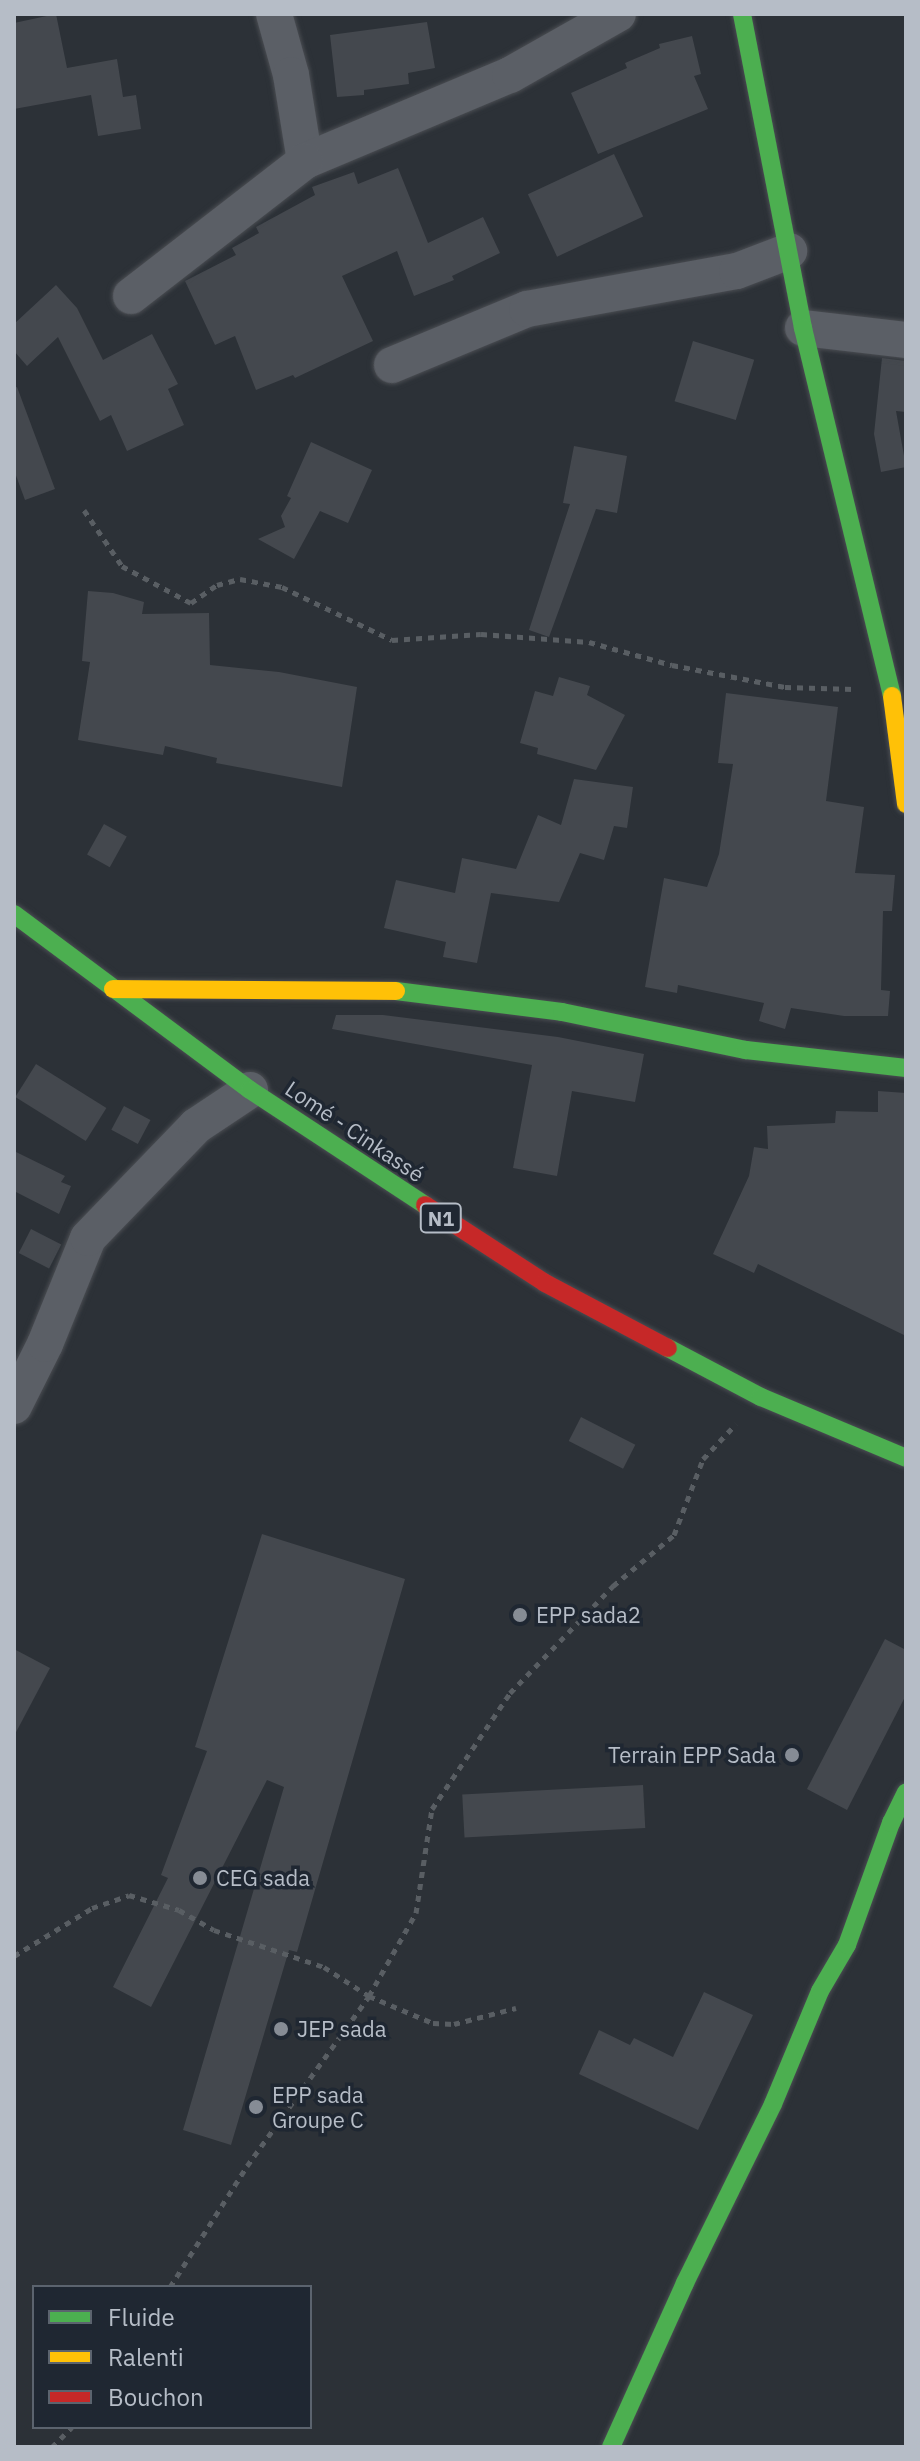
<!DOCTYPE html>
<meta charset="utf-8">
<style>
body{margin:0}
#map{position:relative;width:920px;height:2461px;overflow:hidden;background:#2c3137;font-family:"IBM Plex Sans",sans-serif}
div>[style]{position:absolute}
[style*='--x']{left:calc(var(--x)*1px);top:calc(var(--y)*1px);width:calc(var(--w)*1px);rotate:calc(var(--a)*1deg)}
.building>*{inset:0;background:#44484e;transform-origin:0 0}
.path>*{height:5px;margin-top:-2.5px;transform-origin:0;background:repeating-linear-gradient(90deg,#595e63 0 6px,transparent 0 12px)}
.roads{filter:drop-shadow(0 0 2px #4a4d52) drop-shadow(0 0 2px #4a4d52)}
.street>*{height:36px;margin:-18px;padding:0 18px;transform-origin:18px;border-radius:18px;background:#5b5f66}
.fast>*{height:18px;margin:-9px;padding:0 9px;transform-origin:9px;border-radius:9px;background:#4caf50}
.slow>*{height:18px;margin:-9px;padding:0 9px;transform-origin:9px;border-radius:9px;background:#ffc107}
.jam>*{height:18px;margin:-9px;padding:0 9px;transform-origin:9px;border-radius:9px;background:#c62828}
.dots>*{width:22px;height:22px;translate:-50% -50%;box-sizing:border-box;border:4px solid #1f2732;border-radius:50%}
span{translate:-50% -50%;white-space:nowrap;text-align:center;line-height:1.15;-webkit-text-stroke:7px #1f2732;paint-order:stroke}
.shield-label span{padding:2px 6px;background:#1f2732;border:2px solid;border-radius:6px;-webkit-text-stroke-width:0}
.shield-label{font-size:20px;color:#b6bdc7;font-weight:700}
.street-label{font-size:22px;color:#b6bdc7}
.poi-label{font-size:22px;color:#b6bdc7}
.left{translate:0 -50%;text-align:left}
.right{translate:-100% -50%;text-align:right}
.frame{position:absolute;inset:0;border:16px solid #b6bdc7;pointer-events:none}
.legend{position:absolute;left:32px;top:2285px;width:280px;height:144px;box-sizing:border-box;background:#1f2732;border:2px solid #5b636e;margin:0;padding:10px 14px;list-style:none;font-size:24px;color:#b6bdc7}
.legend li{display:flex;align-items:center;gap:16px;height:40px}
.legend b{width:40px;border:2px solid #5b636e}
</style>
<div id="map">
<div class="building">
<i style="clip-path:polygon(56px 14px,67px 68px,117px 59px,123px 97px,136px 95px,141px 129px,98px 136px,91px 95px,14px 109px,14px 23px)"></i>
<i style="clip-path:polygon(427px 22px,435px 68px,408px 73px,409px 84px,364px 90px,364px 95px,337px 97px,330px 35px)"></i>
<i style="clip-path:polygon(692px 36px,701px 74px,694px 76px,708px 109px,598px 154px,571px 93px,627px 68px,625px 63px,660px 48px,659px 44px)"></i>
<i style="left:614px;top:154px;width:69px;height:95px;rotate:65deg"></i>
<i style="clip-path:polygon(398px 168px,428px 243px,483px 217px,500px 253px,452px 276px,454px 280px,414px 296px,397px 251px,342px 276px,373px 341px,295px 378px,293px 375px,256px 390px,235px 336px,215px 345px,185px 281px,236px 255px,232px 248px,259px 233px,256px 227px,315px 195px,312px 187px,354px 172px,358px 184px)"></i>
<i style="clip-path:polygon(56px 285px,77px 308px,103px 360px,152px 334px,178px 384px,168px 389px,184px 425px,127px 451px,111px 415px,100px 421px,58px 337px,27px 366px,14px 351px,14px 324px)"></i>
<i style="left:693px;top:341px;width:64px;height:63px;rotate:17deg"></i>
<i style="clip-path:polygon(882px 358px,906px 361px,906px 412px,896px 411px,906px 467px,881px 472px,874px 434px)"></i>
<i style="clip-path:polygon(17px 387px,55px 489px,25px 500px,14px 470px,14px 388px)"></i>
<i style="clip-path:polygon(311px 442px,372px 470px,348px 523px,320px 511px,294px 559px,258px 539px,285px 527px,281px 516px,291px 498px,287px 496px)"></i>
<i style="clip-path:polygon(574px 446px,627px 456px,617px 513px,596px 509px,549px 637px,529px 630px,570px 504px,563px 503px)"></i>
<i style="clip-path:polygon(88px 591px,113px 593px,144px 602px,142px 614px,209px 613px,210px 665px,279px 672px,357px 687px,342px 787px,216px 763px,217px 758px,165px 746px,163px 755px,78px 740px,90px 662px,82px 661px)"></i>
<i style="clip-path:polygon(559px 677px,590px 686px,587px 695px,625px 715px,596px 770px,537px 754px,538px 748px,520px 743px,535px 691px,553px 696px)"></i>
<i style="clip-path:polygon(726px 693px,838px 707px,826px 801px,864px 807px,855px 873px,895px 875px,892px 911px,883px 911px,881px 990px,890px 991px,888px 1016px,844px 1016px,791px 1008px,785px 1029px,759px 1021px,764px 1003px,678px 985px,677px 993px,645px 987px,664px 878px,707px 887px,719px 854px,733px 764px,718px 763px)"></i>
<i style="clip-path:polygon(574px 779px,633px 787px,627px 828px,614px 826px,604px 860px,580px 853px,559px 902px,491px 893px,477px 963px,443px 957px,446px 942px,384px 928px,396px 880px,455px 893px,462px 858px,516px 869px,538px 815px,561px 825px)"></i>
<i style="left:104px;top:824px;width:26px;height:35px;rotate:29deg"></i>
<i style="clip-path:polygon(336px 1015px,383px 1015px,558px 1037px,644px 1054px,635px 1102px,572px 1091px,557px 1176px,513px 1168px,532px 1065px,332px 1029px)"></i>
<i style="left:36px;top:1064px;width:83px;height:39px;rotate:32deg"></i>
<i style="clip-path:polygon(878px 1091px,906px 1093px,906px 1336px,758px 1264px,754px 1273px,713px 1254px,749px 1176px,754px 1147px,768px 1149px,767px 1126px,835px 1123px,836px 1111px,878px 1112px)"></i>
<i style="left:124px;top:1106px;width:30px;height:27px;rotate:28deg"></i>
<i style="clip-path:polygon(14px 1151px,65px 1176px,61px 1182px,71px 1186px,59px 1214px,14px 1191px)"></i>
<i style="left:31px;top:1229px;width:34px;height:27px;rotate:27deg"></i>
<i style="left:581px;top:1417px;width:61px;height:27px;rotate:27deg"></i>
<i style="clip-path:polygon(262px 1534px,405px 1579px,297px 1952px,289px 1950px,231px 2145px,183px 2130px,284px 1787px,267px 1780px,151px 2007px,113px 1987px,168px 1878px,161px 1875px,207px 1751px,195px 1747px)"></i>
<i style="clip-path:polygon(885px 1639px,906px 1650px,906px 1695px,847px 1810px,807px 1789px)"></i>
<i style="clip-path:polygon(14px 1649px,50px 1668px,14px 1736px)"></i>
<i style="left:643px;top:1785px;width:43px;height:181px;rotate:87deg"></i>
<i style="clip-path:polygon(704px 1992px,753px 2015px,698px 2130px,579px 2074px,599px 2030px,630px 2045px,634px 2038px,673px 2057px)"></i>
</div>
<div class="path">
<i style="--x:84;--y:510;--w:68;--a:55.8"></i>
<i style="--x:122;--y:566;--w:78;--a:28.2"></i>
<i style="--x:191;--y:603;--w:32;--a:-35"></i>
<i style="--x:217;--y:585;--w:24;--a:-15"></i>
<i style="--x:240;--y:579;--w:43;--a:10.8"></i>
<i style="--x:282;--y:587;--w:122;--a:25.7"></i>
<i style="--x:392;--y:640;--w:89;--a:-3.9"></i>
<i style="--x:481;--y:634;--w:108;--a:4.2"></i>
<i style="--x:589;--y:642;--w:86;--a:15.5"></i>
<i style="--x:672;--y:665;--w:115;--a:11"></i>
<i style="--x:785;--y:687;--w:69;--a:1.7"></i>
<i style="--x:14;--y:1956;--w:92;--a:-31.6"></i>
<i style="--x:92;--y:1908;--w:39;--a:-19"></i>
<i style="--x:129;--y:1895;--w:52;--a:16.7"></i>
<i style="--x:179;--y:1910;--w:40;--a:29.7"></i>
<i style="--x:214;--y:1930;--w:116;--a:18.6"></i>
<i style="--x:324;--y:1967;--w:54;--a:32.8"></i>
<i style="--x:369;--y:1996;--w:69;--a:22.9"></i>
<i style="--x:433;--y:2023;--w:21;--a:3"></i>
<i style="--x:454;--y:2024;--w:64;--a:-14.5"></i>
<i style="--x:170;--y:2287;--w:143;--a:-57.5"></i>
<i style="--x:247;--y:2166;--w:209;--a:-54.3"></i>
<i style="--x:369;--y:1996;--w:95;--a:-60.5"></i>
<i style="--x:416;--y:1913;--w:105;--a:-81.3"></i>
<i style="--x:432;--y:1809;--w:140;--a:-56.1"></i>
<i style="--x:510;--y:1693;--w:149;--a:-46.1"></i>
<i style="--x:613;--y:1586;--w:80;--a:-39.9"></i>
<i style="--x:674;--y:1535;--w:81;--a:-69.1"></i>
<i style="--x:703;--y:1459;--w:48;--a:-46.7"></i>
<i style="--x:52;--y:2447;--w:28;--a:-45"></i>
</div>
<div class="roads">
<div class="street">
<i style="--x:274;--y:14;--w:63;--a:74.4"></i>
<i style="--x:291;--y:75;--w:87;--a:80.8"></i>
<i style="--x:305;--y:161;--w:222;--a:-22.8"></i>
<i style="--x:510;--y:75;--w:124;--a:-29.5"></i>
<i style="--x:131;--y:296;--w:220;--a:-37.8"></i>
<i style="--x:803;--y:328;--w:104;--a:6.6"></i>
<i style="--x:392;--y:365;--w:146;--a:-22.5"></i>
<i style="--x:527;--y:309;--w:213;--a:-10.3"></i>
<i style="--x:737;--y:271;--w:56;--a:-21"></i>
<i style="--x:14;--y:1406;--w:69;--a:-63.4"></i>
<i style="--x:45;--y:1344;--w:114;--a:-67.9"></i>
<i style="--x:88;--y:1238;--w:156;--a:-46"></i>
<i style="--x:196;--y:1126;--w:65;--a:-33.7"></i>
</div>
<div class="fast">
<i style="--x:742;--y:14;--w:320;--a:79"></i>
<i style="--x:803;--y:328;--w:379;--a:76.4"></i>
<i style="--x:14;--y:914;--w:294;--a:36.7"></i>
<i style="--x:250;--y:1090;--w:209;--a:33.3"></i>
<i style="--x:396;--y:991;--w:167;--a:7.2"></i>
<i style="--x:562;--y:1012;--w:188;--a:11.7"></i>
<i style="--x:746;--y:1050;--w:161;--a:6.4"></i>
<i style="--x:668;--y:1348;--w:105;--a:27.8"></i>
<i style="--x:761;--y:1397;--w:157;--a:22.8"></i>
<i style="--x:611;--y:2447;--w:180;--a:-65.7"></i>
<i style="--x:685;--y:2283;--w:199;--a:-63.8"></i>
<i style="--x:773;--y:2104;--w:122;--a:-67.4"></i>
<i style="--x:820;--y:1991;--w:53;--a:-59.6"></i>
<i style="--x:847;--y:1945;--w:130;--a:-70.2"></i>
<i style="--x:891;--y:1823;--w:34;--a:-64"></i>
</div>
<div class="slow">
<i style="--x:892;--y:696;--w:109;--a:82.6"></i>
<i style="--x:113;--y:989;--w:283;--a:0.4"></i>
</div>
<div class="jam">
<i style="--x:425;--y:1205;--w:143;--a:33"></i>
<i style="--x:545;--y:1283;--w:139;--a:27.9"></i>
</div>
</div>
<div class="dots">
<i style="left:520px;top:1615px;background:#868c95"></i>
<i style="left:792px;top:1755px;background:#868c95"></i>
<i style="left:200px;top:1878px;background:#868c95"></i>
<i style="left:281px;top:2029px;background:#868c95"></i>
<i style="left:256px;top:2107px;background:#868c95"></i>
</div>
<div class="shield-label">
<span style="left:441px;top:1218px">N1</span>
</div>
<div class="street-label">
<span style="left:355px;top:1131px;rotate:34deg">Lomé - Cinkassé</span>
</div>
<div class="poi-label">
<span class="left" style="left:536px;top:1615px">EPP sada2</span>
<span class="right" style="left:776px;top:1755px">Terrain EPP Sada</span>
<span class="left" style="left:216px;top:1878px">CEG sada</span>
<span class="left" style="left:297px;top:2029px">JEP sada</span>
<span class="left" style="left:272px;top:2107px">EPP sada<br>Groupe C</span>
</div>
<div class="frame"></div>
<ul class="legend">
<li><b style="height:10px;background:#4caf50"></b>Fluide</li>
<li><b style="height:10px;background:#ffc107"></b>Ralenti</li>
<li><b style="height:10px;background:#c62828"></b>Bouchon</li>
</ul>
</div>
